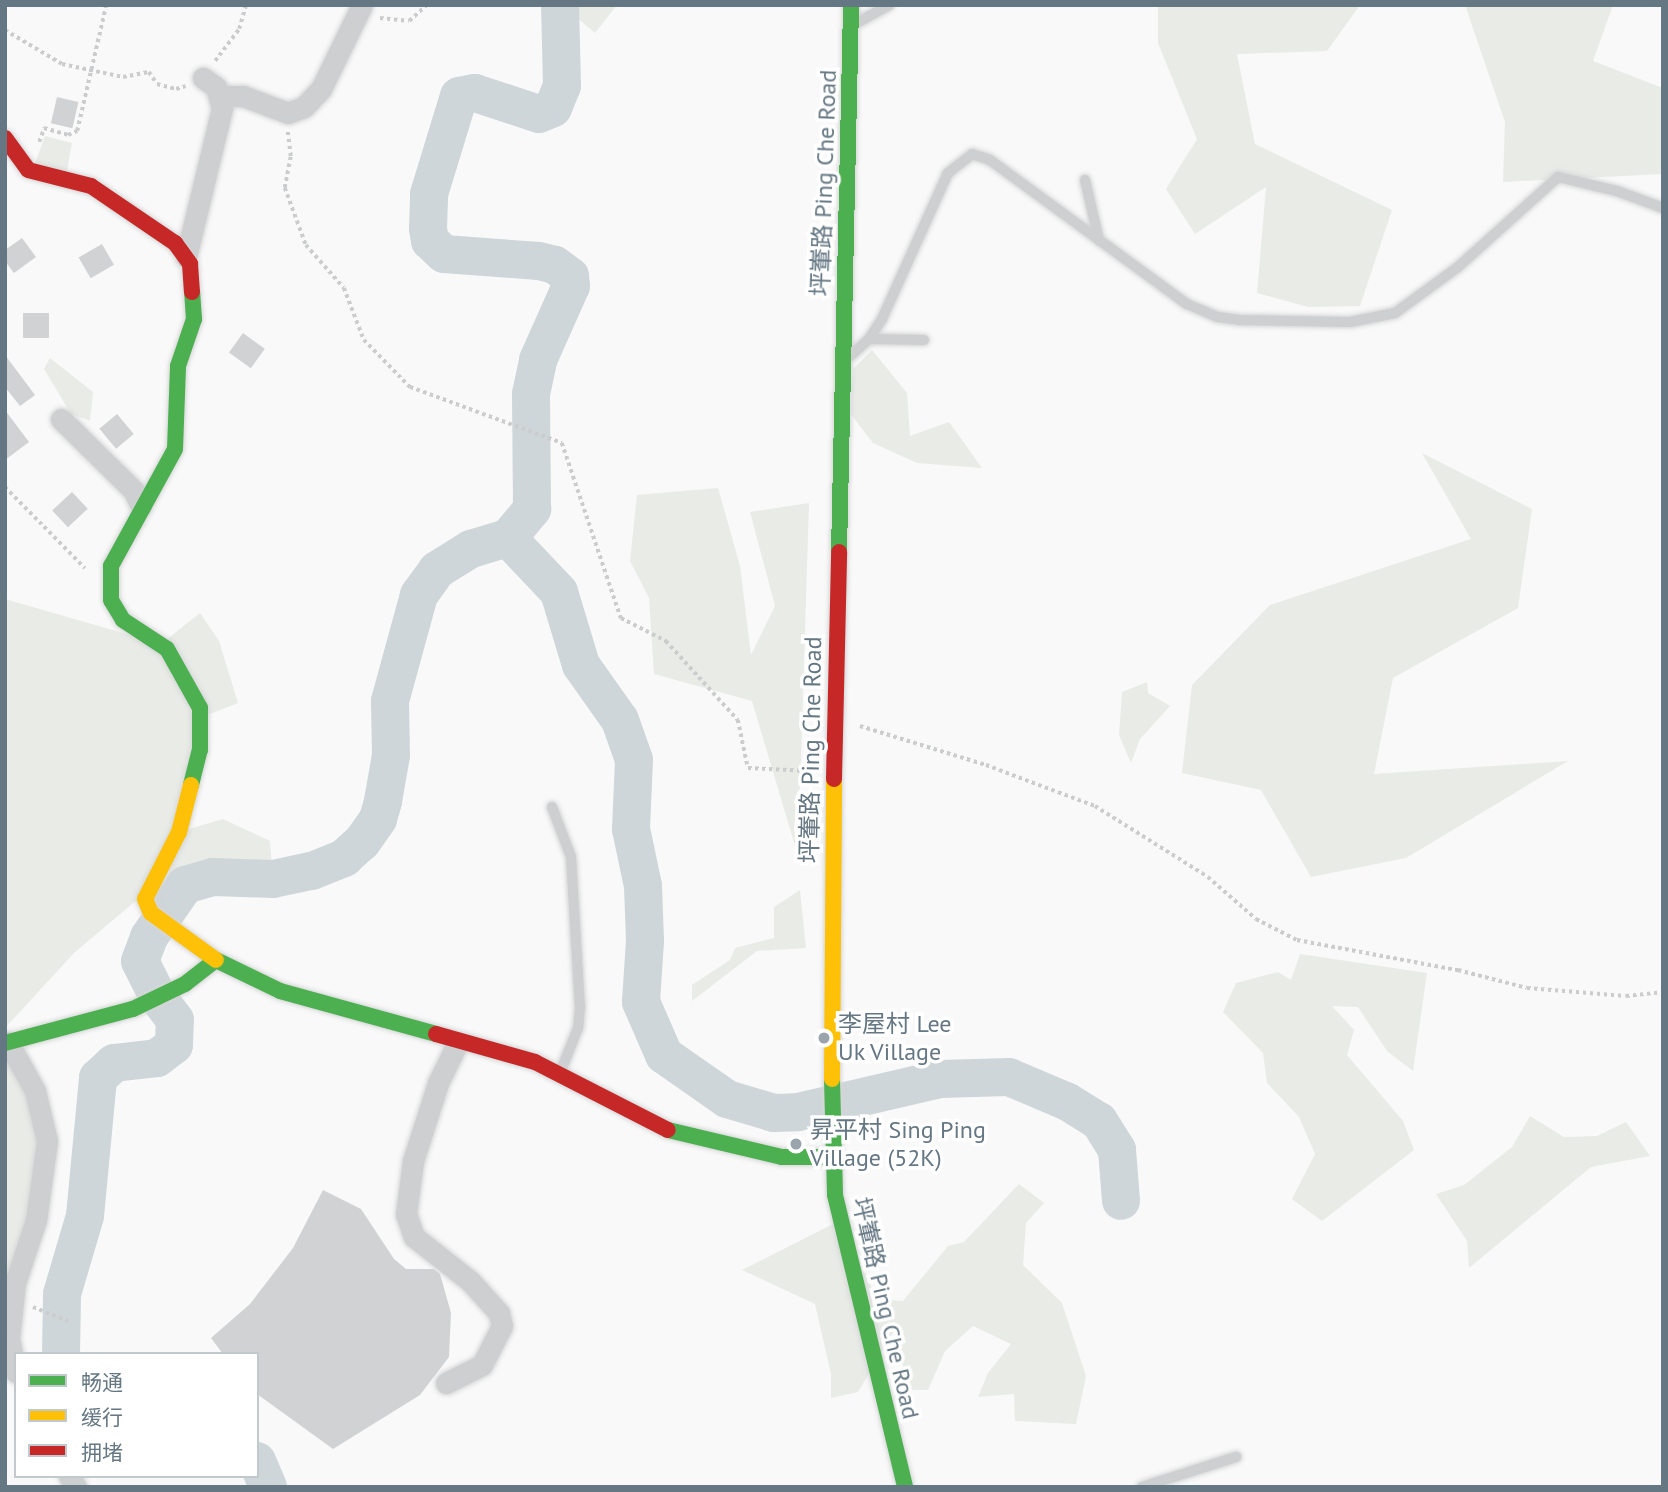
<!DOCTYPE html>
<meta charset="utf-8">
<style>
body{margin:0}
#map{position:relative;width:1668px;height:1492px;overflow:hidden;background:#f9f9f9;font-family:"PT Sans","Noto Sans SC",sans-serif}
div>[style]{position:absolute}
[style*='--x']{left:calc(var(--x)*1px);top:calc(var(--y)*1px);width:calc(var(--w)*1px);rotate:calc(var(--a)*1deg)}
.green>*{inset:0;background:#e8ebe6}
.river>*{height:38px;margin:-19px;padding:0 19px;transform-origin:19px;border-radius:19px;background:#ced6d9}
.building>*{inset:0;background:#d0d2d3;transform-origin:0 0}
.path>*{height:3.5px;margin-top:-1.75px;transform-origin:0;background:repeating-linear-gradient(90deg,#cbcccd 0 3.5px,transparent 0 7px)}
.roads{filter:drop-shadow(0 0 2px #d5d6d7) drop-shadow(0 0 2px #d5d6d7)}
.lane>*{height:10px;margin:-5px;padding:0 5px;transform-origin:5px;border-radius:5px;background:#cecfd0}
.street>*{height:21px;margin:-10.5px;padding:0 10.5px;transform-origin:10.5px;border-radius:10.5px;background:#cecfd0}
.fast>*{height:16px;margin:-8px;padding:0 8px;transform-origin:8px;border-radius:8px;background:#4caf50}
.slow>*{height:16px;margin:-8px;padding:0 8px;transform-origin:8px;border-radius:8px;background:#ffc107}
.jam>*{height:16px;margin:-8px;padding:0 8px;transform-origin:8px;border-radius:8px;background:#c62828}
.dots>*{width:19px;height:19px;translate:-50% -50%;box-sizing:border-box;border:4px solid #fff;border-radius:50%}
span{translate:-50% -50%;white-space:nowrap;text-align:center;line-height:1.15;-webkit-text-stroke:7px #fff;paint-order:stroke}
.street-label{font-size:24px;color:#657783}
.poi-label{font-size:24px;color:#657783}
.left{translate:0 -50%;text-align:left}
.frame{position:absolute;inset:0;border:7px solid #657783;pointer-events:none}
.legend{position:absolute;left:14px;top:1352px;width:245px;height:126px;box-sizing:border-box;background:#fff;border:2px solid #c1c9cd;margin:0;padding:9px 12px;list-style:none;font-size:21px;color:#657783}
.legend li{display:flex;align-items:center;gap:14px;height:35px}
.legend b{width:35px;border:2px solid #c1c9cd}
</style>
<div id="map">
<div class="green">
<i style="clip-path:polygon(562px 5px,617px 5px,595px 33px)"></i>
<i style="clip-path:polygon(1158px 5px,1360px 5px,1327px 51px,1237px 54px,1255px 144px,1392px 210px,1360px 306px,1308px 307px,1257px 293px,1266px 187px,1195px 234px,1166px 189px,1197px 139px,1158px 43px)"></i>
<i style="clip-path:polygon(1465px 5px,1613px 5px,1593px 61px,1663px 88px,1663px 174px,1503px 182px,1505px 122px)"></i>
<i style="clip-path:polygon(45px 136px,72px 143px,66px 176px,33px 169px)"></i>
<i style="clip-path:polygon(872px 350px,907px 393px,910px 436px,949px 422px,982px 468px,917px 463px,873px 443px,850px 413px,853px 369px)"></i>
<i style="clip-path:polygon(50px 358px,93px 392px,90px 421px,71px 414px,44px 369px)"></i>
<i style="clip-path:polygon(1422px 453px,1532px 509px,1518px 608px,1393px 678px,1374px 774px,1568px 761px,1406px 858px,1311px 877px,1261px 790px,1182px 773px,1192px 685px,1270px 605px,1471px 539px)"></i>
<i style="clip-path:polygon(718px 488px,740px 566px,751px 655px,775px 606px,750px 512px,809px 503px,798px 856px,752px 701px,654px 674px,649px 598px,630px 561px,637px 495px)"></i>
<i style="clip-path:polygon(5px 599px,161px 644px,200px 613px,219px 641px,238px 703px,200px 718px,179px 832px,223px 819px,270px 841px,273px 879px,199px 879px,185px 885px,167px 909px,138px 899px,74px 953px,5px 1028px)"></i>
<i style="clip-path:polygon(1147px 682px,1148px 693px,1170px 706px,1140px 739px,1131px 763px,1119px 735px,1122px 692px)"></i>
<i style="clip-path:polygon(800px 890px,806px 948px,757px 951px,692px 1001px,692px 985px,730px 960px,735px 948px,774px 938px,774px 907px)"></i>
<i style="clip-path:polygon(1300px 954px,1427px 973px,1413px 1071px,1387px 1051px,1358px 1007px,1332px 1006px,1354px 1030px,1347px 1055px,1403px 1121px,1414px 1150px,1322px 1221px,1292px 1199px,1315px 1154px,1299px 1117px,1267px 1083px,1263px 1053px,1223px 1012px,1236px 983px,1278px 972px,1291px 980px)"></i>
<i style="clip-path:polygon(5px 1041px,46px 1152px,5px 1339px)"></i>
<i style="clip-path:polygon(1530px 1116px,1564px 1137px,1597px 1136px,1626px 1122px,1650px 1156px,1591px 1167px,1469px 1268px,1467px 1241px,1436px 1194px,1464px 1185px,1512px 1147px)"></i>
<i style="clip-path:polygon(1019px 1184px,1044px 1203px,1026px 1223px,1023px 1265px,1062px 1303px,1086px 1376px,1076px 1424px,1015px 1421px,1014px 1394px,978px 1397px,988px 1373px,1011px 1344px,973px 1326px,945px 1351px,928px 1390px,908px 1390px,895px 1329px,858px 1392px,831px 1398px,831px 1374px,815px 1304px,742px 1270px,837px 1222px,878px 1299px,903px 1301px,948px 1246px,964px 1242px)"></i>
</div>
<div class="river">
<i style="--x:508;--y:538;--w:74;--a:46.6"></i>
<i style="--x:559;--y:592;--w:76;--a:73.2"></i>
<i style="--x:581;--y:665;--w:67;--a:54.7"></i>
<i style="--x:620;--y:720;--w:42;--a:70.7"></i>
<i style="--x:634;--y:760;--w:69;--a:92.5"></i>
<i style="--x:631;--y:829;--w:58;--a:78.1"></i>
<i style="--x:643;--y:886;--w:55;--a:87.9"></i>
<i style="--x:645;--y:941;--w:61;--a:93.8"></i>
<i style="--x:641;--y:1002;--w:58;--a:66.5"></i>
<i style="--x:664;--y:1055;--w:77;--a:34.9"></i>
<i style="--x:727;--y:1099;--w:49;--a:16.6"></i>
<i style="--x:774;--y:1113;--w:24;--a:-2"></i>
<i style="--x:798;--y:1112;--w:146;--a:-13.1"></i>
<i style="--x:940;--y:1079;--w:69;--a:-1.7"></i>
<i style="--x:1009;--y:1077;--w:64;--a:23"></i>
<i style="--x:1068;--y:1102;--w:36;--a:32"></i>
<i style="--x:1099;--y:1121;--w:34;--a:58"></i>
<i style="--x:1117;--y:1150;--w:51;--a:85.5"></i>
<i style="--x:61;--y:1354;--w:60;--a:-89"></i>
<i style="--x:62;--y:1294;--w:81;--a:-73.6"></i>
<i style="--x:85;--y:1216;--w:139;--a:-84.6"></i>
<i style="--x:98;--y:1078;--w:22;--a:-43"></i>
<i style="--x:114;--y:1063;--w:43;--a:-6.6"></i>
<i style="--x:157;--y:1058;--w:21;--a:-37"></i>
<i style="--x:174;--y:1045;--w:25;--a:-88"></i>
<i style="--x:175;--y:1020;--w:26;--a:-127"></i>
<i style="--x:159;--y:999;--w:42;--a:-116.6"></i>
<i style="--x:140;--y:961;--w:26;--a:-69"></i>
<i style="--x:149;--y:937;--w:63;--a:-55.3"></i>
<i style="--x:185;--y:885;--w:29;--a:-16"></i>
<i style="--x:213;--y:877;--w:60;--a:1.9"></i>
<i style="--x:273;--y:879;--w:40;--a:-12"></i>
<i style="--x:312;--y:871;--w:35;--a:-22"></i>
<i style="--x:344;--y:858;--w:24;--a:-42"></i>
<i style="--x:362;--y:842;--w:28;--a:-55"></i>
<i style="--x:378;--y:819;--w:19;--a:-74"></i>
<i style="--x:383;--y:801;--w:47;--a:-80.1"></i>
<i style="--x:391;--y:755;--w:54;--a:-91.1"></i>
<i style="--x:390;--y:701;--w:110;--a:-74.7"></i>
<i style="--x:419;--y:595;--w:31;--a:-54"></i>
<i style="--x:437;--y:570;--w:40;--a:-32"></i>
<i style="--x:471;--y:549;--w:39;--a:-17"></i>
<i style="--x:508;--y:538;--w:38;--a:-50"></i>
<i style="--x:532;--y:509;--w:115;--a:-90.5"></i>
<i style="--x:531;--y:394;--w:35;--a:-78"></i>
<i style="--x:538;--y:360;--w:81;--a:-66"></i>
<i style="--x:571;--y:286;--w:10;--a:-96"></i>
<i style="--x:570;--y:276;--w:19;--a:-144"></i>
<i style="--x:555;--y:265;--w:16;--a:-166"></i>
<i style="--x:539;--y:261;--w:95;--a:-175.8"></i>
<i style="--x:444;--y:254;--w:19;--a:-137"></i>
<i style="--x:430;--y:241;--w:13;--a:-99"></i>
<i style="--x:428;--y:228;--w:34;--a:-88"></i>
<i style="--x:429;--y:194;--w:102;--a:-73"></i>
<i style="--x:459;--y:96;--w:16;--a:-11"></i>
<i style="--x:475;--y:93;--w:67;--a:18.2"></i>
<i style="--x:539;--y:114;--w:15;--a:-23"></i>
<i style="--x:553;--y:108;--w:24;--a:-68"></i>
<i style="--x:562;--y:86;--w:81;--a:-91.4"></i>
<i style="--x:257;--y:1461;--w:28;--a:67"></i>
</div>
<div class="building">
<i style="left:57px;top:97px;width:22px;height:27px;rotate:13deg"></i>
<i style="clip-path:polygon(22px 238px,36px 257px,14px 273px,5px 261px,5px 250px)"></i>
<i style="left:102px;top:244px;width:24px;height:27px;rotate:60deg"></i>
<i style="left:23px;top:313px;width:26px;height:25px"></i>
<i style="left:243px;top:333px;width:27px;height:24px;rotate:36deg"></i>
<i style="clip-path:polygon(5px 355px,35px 395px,20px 406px,5px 387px)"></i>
<i style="clip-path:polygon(5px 410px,29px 442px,5px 460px)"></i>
<i style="left:117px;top:414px;width:26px;height:23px;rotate:50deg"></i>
<i style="left:72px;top:492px;width:23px;height:27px;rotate:47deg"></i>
<i style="clip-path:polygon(323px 1190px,361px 1209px,394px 1259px,406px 1269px,434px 1269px,440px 1274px,451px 1313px,449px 1357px,420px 1395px,333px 1449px,257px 1394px,257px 1354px,223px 1354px,211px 1338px,250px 1304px,293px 1248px)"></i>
</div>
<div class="path">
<i style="--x:380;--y:18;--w:29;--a:6"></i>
<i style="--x:409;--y:21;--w:24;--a:-42"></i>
<i style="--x:5;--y:30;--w:66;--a:30.8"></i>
<i style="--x:62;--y:64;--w:62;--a:12"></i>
<i style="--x:123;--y:77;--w:26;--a:-11"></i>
<i style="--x:149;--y:72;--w:14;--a:56"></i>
<i style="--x:157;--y:84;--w:20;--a:15"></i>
<i style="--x:176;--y:89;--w:10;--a:-17"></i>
<i style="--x:215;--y:61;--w:40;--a:-53"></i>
<i style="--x:239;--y:29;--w:25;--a:-74"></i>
<i style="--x:288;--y:132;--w:25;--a:83"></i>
<i style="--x:291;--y:157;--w:32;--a:101"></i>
<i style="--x:285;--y:188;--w:61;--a:69.8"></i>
<i style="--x:306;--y:245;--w:57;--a:48.5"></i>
<i style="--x:344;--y:288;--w:56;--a:69"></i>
<i style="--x:364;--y:340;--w:66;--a:45.6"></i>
<i style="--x:410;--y:387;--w:162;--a:20.2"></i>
<i style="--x:562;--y:443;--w:185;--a:71.4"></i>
<i style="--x:621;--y:618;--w:51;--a:27.1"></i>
<i style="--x:666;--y:641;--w:107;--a:47.7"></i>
<i style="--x:738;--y:720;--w:49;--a:78.2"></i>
<i style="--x:748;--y:768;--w:62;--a:2.8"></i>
<i style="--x:39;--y:142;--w:15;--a:-70"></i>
<i style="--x:44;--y:128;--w:25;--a:16"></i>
<i style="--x:68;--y:135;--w:10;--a:-24"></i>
<i style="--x:77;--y:131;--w:129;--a:-77"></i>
<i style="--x:5;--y:487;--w:114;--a:45.4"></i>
<i style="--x:860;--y:726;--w:132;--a:17.2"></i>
<i style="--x:986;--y:765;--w:116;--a:20.6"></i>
<i style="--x:1095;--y:806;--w:133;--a:32.1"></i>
<i style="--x:1208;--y:877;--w:64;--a:41.2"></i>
<i style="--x:1256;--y:919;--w:46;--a:27.1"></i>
<i style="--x:1297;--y:940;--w:164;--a:10.6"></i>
<i style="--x:1458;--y:970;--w:71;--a:14.6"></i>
<i style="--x:1527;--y:988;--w:99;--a:4.6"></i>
<i style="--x:1626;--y:996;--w:37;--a:-6"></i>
<i style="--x:33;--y:1307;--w:38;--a:22"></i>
</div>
<div class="roads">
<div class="lane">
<i style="--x:855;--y:24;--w:39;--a:-29"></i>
<i style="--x:1085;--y:180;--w:62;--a:76.9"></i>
<i style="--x:869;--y:339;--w:55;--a:1"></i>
<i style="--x:849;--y:357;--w:27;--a:-42"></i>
<i style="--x:869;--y:339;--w:24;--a:-57"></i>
<i style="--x:882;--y:319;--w:160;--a:-65.7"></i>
<i style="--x:948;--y:173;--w:31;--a:-38"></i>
<i style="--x:972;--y:154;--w:19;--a:18"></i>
<i style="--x:990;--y:160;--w:244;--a:36.2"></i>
<i style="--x:1187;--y:304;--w:34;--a:23"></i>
<i style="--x:1218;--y:317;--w:21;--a:8"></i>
<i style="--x:1239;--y:320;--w:111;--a:1"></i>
<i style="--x:1350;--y:322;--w:46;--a:-11.3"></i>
<i style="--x:1395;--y:313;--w:78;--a:-36.1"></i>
<i style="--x:1458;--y:267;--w:135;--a:-42"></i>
<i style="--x:1558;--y:177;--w:61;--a:13.3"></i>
<i style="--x:1617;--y:191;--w:49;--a:20.3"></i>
<i style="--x:552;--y:807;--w:53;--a:69.2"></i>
<i style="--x:571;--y:857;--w:150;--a:86.6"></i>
<i style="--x:580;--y:1007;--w:21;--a:95"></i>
<i style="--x:578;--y:1028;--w:48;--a:111.8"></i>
<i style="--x:1142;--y:1487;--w:99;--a:-17.7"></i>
</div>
<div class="street">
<i style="--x:219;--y:96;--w:24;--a:0"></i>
<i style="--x:243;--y:96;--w:48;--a:20.7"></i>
<i style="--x:288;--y:113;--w:17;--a:-21"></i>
<i style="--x:304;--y:107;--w:25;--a:-47"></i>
<i style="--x:321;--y:89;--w:93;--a:-64"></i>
<i style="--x:186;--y:257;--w:153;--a:-76.4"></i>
<i style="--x:222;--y:108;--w:22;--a:-106"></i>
<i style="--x:216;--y:87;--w:16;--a:-145"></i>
<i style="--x:61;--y:419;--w:103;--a:44.6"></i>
<i style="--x:134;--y:491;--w:17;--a:66"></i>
<i style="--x:8;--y:1042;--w:56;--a:61.1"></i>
<i style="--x:35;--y:1091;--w:51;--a:76.5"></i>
<i style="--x:47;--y:1141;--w:80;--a:97.9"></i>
<i style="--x:36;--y:1220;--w:66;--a:108.4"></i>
<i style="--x:15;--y:1283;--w:56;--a:96.1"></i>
<i style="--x:9;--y:1339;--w:34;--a:78"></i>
<i style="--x:446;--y:1383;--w:40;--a:-26.6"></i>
<i style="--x:482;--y:1365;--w:44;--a:-62.9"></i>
<i style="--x:502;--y:1326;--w:13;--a:-103"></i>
<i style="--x:499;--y:1313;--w:43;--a:-132.2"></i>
<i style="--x:470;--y:1281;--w:71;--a:-141.8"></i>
<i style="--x:414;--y:1237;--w:24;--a:-109"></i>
<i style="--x:406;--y:1214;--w:53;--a:-82.5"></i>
<i style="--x:413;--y:1161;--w:82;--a:-72.2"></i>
<i style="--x:438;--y:1083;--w:43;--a:-64"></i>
<i style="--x:69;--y:1476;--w:13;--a:58"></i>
</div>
<div class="fast">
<i style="--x:839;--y:552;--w:547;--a:-88.74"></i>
<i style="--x:191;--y:785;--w:36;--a:-76"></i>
<i style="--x:200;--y:750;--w:42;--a:-90"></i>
<i style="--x:200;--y:708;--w:68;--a:-119.2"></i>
<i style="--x:167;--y:649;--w:53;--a:-146.6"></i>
<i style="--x:123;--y:620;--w:23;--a:-121"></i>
<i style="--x:111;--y:600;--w:34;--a:-90"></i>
<i style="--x:111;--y:566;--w:133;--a:-61.3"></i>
<i style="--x:175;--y:449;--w:83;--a:-87.9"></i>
<i style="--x:178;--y:366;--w:50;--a:-71.2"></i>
<i style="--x:194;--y:319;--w:27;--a:-94"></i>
<i style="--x:5;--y:1043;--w:132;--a:-14.9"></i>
<i style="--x:133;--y:1009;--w:58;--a:-25.7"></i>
<i style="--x:185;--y:984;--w:39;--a:-38"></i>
<i style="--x:216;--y:960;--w:71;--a:25.8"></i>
<i style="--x:280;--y:991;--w:162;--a:15.4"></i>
<i style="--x:832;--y:1079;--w:116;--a:88.5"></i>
<i style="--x:835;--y:1195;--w:300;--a:76.5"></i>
<i style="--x:668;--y:1130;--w:117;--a:13.3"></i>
<i style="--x:782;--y:1157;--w:49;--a:0"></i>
</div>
<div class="slow">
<i style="--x:191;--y:785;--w:49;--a:104.3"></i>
<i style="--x:179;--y:832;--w:75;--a:116.9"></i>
<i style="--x:145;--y:899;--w:15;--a:67"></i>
<i style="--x:151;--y:913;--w:80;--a:35.9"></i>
<i style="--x:832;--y:1079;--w:300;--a:-89.6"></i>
</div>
<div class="jam">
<i style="--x:5;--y:138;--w:39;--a:54"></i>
<i style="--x:28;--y:170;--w:65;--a:14.3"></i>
<i style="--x:91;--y:186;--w:102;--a:34.2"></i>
<i style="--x:175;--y:243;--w:26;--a:54"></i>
<i style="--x:190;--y:264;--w:28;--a:86"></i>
<i style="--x:834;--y:779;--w:227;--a:-88.7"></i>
<i style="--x:436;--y:1034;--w:103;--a:15.8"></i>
<i style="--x:535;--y:1062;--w:149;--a:27.1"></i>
</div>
</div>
<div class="dots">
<i style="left:824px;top:1038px;background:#99a4ac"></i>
<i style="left:796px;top:1144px;background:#99a4ac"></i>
</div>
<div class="street-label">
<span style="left:824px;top:183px;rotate:-88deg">坪輋路 Ping Che Road</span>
<span style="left:811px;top:750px;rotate:-89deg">坪輋路 Ping Che Road</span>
<span style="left:886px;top:1308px;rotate:77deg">坪輋路 Ping Che Road</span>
</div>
<div class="poi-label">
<span class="left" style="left:838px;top:1038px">李屋村 Lee<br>Uk Village</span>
<span class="left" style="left:810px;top:1144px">昇平村 Sing Ping<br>Village (52K)</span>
</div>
<div class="frame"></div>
<ul class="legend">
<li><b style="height:9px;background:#4caf50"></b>畅通</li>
<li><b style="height:9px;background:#ffc107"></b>缓行</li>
<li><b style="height:9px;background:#c62828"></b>拥堵</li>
</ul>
</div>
